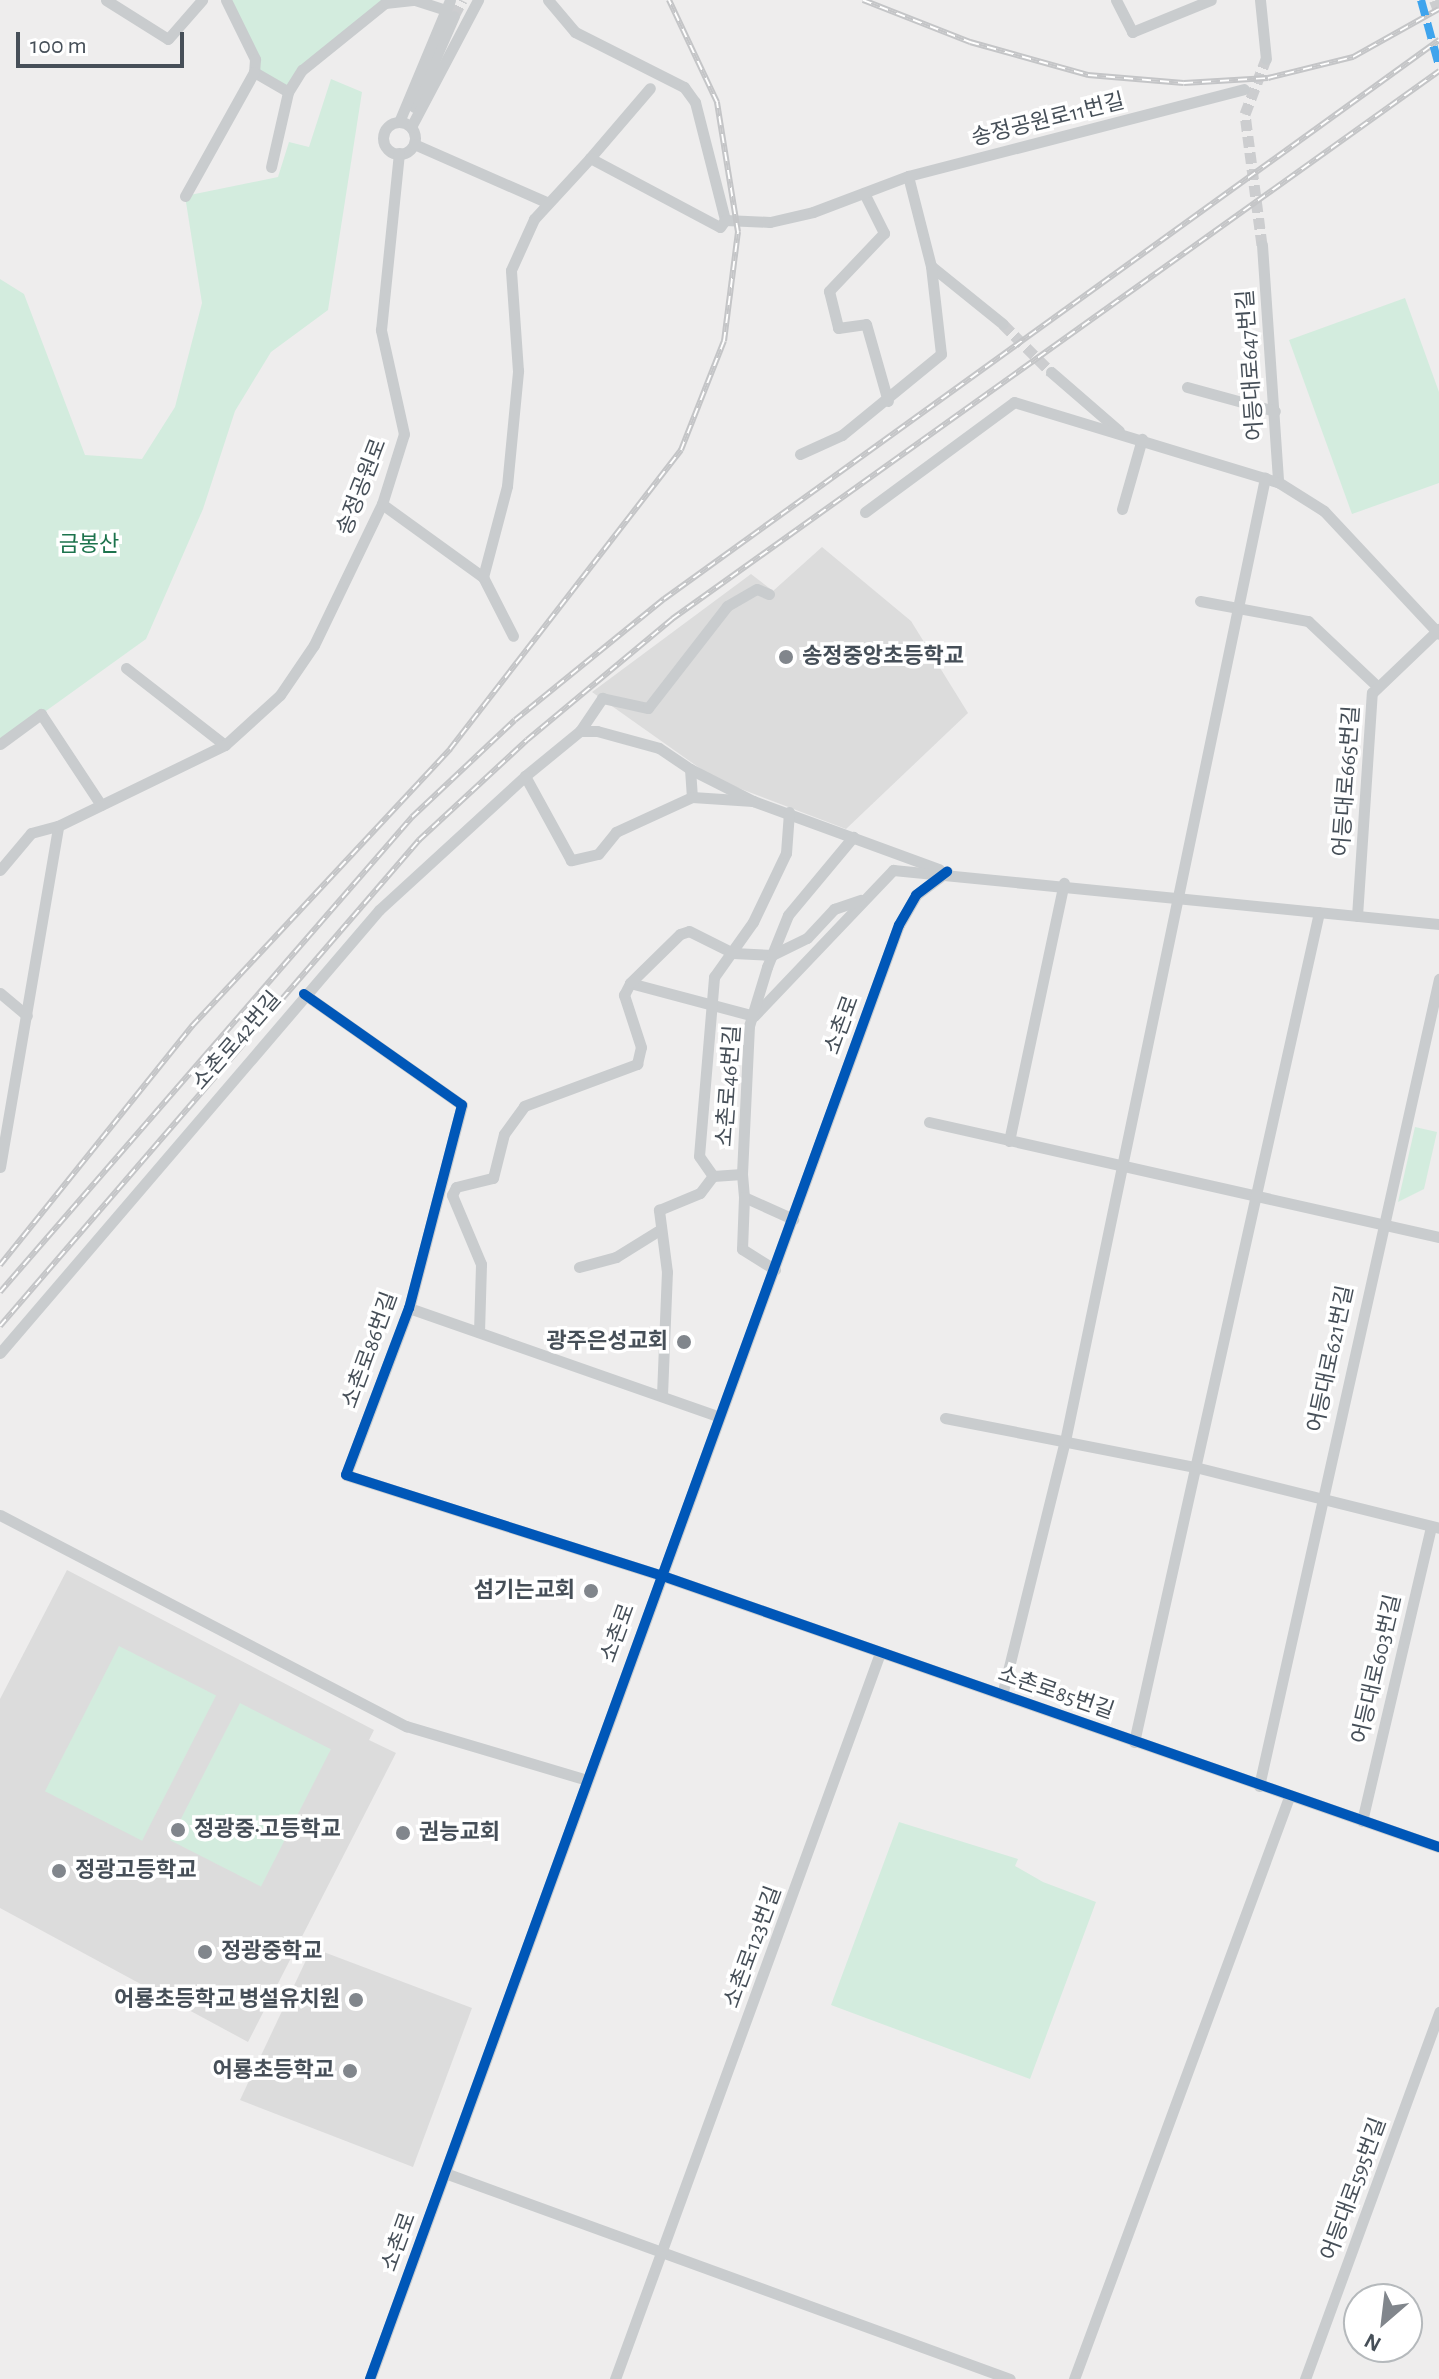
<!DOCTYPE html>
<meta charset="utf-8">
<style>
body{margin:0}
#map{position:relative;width:1439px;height:2379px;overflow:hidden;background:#eeeded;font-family:"Alegreya Sans","Noto Sans KR",sans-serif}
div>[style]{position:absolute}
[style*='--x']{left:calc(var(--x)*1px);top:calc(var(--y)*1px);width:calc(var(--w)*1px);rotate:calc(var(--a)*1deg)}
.education>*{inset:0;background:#dcdcdc}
.green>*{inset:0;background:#d3ecde;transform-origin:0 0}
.minor-tunnel>*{height:11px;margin-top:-5.5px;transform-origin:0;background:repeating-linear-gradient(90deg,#cccdcf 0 11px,transparent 0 16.5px)}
.major-tunnel>*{height:14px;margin-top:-7px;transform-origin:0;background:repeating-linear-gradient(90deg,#cccdcf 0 14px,transparent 0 21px)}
.minor>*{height:11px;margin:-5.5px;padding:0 5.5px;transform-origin:5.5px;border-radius:5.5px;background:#c9ccce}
.minor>.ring{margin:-5.5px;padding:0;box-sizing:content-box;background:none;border:11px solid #c9ccce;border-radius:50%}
.rail>*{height:6px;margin-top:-3px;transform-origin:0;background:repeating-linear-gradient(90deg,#fff 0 9px,#c4c5c7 0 18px);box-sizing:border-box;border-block:2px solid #c4c5c7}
.quiet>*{height:8px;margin-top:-4px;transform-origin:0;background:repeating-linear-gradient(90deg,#3fa4ed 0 16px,transparent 0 24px)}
.cycleway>*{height:10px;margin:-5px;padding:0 5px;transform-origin:5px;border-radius:5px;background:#0057b8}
.dots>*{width:22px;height:22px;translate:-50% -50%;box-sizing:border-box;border:4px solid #fff;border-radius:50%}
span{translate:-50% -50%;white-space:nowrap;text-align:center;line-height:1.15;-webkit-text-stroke:7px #fff;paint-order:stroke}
.street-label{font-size:22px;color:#464f58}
.park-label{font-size:22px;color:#1d734d}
.poi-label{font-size:22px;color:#464f58;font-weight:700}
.left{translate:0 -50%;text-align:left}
.right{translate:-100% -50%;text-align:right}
.north{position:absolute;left:1343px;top:2283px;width:80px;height:80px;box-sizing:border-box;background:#fff;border:2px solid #b5b9bc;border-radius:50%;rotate:208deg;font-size:22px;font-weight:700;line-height:32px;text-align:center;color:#464f58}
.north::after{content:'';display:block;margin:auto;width:28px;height:36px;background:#81868c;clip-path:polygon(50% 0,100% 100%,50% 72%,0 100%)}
.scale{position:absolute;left:16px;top:32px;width:168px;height:36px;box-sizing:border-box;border:4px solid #464f58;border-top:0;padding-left:10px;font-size:24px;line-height:28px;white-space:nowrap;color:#464f58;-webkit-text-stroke:6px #fff;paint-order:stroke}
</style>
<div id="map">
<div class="education">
<i style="clip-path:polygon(822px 547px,911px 621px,968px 713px,846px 829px,715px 779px,592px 692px,751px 574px,773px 591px)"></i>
<i style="clip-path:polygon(67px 1570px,374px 1730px,369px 1740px,396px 1753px,248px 2042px,0 1908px,0 1699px)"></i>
<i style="clip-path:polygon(321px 1951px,472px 2008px,413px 2167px,240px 2100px,308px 1956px)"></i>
</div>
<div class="green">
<i style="clip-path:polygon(226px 0,415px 0,385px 3px,302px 70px,288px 92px,254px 72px,255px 59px)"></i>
<i style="clip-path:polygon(331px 79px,362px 92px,328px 310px,271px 352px,235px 411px,203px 509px,146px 639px,0 744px,0 279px,24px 294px,85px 455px,142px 459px,175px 407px,202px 303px,185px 196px,278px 177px,289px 142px,309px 147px)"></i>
<i style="clip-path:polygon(1405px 298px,1439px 392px,1439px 483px,1352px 514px,1289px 340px)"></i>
<i style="clip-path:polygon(1415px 1127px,1437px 1132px,1424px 1189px,1398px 1202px)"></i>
<i style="left:119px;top:1646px;width:109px;height:163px;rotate:27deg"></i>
<i style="left:240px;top:1703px;width:102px;height:154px;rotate:27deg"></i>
<i style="clip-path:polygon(899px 1822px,1018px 1859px,1015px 1866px,1043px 1882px,1096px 1902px,1030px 2079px,831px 2005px)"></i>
</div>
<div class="minor-tunnel">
<i style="--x:454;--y:16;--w:18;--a:-63"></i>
<i style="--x:1262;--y:245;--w:132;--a:-97.4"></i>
<i style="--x:1245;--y:114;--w:59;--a:-69.1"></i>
<i style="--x:1003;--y:324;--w:68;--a:45"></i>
</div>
<div class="major-tunnel">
<i style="--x:1436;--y:0;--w:9;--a:69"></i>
</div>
<div class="minor">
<i style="--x:106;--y:0;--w:73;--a:32.2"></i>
<i style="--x:168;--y:39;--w:52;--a:-48.9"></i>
<i style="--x:226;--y:0;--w:66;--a:63.8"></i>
<i style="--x:255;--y:59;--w:13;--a:94"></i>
<i style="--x:254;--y:72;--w:39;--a:30"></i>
<i style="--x:288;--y:92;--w:26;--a:-58"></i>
<i style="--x:302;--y:70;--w:107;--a:-38.9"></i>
<i style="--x:385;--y:3;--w:30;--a:-6"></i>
<i style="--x:415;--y:0;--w:32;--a:18"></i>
<i style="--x:548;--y:0;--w:42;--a:49.8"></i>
<i style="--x:575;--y:32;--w:122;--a:26.8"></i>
<i style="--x:684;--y:87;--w:19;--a:54"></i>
<i style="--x:695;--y:102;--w:122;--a:75.7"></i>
<i style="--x:1116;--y:0;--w:36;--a:63"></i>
<i style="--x:1132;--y:32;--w:85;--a:-22.1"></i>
<i style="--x:1260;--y:0;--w:59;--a:84.2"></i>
<i style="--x:414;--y:107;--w:99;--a:-66.3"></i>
<i style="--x:399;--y:122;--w:132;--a:-67.3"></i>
<i class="ring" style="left:383px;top:122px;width:21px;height:21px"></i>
<i style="--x:411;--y:127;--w:144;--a:-62.2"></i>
<i style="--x:414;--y:144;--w:144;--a:23.7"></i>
<i style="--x:590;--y:158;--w:92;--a:-49.4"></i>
<i style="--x:271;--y:167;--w:77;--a:-77.2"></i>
<i style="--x:908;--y:176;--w:93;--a:75.7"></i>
<i style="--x:931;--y:266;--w:92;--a:38.9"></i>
<i style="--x:864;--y:193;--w:45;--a:63.4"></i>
<i style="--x:884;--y:233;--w:80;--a:133.5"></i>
<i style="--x:829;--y:291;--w:38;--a:76"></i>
<i style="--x:838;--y:328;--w:28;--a:-8"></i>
<i style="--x:866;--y:324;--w:80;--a:74.1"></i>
<i style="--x:185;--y:196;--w:142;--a:-60.9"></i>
<i style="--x:725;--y:220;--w:45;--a:2.5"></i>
<i style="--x:770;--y:222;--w:44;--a:-13.1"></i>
<i style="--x:813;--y:212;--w:102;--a:-20.8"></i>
<i style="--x:908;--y:176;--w:347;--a:-14.5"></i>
<i style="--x:1262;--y:245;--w:238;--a:86.1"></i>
<i style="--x:1051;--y:372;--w:90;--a:40.9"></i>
<i style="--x:1187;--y:387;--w:91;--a:15.3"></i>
<i style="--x:800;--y:454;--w:46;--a:-24.3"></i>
<i style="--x:842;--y:435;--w:128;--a:-39.3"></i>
<i style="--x:941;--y:354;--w:89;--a:-96.5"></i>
<i style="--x:382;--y:504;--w:125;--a:35.9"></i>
<i style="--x:483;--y:577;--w:66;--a:63"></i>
<i style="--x:1122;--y:509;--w:73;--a:-74.1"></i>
<i style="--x:865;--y:512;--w:185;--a:-36.4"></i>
<i style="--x:1014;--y:402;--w:276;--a:16.9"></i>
<i style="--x:1278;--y:482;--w:54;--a:32.2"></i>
<i style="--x:1324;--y:511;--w:168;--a:46.9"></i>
<i style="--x:483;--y:577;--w:94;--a:-75.2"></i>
<i style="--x:507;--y:486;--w:116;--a:-84.5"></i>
<i style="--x:518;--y:371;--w:101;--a:-94"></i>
<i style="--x:511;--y:270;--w:56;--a:-65.7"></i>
<i style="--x:534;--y:219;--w:83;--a:-47.4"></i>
<i style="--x:590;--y:158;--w:147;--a:28"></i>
<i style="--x:720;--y:227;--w:9;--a:-54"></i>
<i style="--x:1200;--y:601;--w:110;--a:10.5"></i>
<i style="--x:1308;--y:621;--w:95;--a:43.3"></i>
<i style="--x:126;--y:668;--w:125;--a:37.9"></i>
<i style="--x:580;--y:731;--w:40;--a:-56"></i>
<i style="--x:602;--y:698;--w:47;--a:12.3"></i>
<i style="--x:648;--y:708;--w:129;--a:-52.2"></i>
<i style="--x:727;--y:606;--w:34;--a:-30"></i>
<i style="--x:757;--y:589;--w:13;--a:23"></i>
<i style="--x:0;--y:744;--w:51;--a:-36.2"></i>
<i style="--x:41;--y:714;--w:109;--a:56.6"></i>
<i style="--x:690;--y:769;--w:71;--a:26.9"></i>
<i style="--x:753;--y:801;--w:198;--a:20.1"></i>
<i style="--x:692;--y:797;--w:84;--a:155.3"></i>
<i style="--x:616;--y:832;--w:28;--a:129"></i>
<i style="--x:598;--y:854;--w:28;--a:167"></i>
<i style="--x:571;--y:860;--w:96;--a:-118.7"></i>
<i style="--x:525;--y:776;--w:71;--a:-39.3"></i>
<i style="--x:580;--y:731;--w:17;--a:0"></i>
<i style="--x:597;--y:731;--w:64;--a:15.3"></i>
<i style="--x:659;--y:748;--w:37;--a:34"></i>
<i style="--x:690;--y:769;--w:28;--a:86"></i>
<i style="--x:692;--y:797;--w:61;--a:3.8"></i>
<i style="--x:0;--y:870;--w:48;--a:-50"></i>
<i style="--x:31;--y:833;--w:28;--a:-15"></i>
<i style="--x:1357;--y:916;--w:224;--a:-86.2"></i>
<i style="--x:1372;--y:693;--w:93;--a:-43.7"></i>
<i style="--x:630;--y:983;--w:128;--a:14.9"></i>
<i style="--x:754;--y:1016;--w:202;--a:-46.4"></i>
<i style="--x:893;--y:870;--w:549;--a:5.65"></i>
<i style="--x:0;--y:993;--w:35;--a:40"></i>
<i style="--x:304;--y:994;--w:193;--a:35.1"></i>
<i style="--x:462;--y:1105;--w:210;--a:104.6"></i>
<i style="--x:409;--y:1308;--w:178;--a:110.7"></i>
<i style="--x:346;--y:1475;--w:330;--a:17.7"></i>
<i style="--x:660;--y:1575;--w:825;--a:19.25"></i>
<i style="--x:929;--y:1122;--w:523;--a:12.71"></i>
<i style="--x:1009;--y:1141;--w:264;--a:-78"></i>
<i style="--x:0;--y:1167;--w:346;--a:-80.3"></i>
<i style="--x:58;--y:826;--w:186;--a:-25.9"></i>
<i style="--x:225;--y:745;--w:74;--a:-42.3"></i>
<i style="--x:280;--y:695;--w:60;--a:-55.8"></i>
<i style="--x:314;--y:645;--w:157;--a:-64.3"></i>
<i style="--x:382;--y:504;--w:73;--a:-72.6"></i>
<i style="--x:404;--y:434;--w:107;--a:-102.5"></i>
<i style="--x:381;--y:330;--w:178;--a:-84.2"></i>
<i style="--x:742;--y:1174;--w:148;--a:-87.3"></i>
<i style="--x:749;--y:1026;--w:62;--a:-73"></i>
<i style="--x:767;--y:967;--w:56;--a:-68"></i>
<i style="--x:788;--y:915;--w:102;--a:-50.2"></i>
<i style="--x:713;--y:1176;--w:29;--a:-4"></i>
<i style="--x:742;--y:1174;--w:23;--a:85"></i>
<i style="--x:744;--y:1197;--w:54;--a:24.2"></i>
<i style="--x:744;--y:1197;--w:52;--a:92.2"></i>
<i style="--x:742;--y:1249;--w:39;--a:32"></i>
<i style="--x:579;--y:1267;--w:38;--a:-15"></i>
<i style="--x:616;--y:1257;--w:49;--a:-31.8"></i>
<i style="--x:409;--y:1308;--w:327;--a:19.3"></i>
<i style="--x:479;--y:1332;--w:68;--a:-88.3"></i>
<i style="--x:481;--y:1264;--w:75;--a:-112.8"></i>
<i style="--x:452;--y:1195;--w:9;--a:-63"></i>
<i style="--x:456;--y:1187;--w:38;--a:-14"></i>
<i style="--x:493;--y:1178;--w:45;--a:-76"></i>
<i style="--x:504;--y:1134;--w:34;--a:-54"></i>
<i style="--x:524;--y:1106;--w:121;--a:-20.4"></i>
<i style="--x:637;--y:1064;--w:17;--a:-77"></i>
<i style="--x:641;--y:1047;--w:55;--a:-108.1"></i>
<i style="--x:624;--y:995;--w:13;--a:-63"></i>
<i style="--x:630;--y:983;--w:70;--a:-44.4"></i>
<i style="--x:680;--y:934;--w:9;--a:-18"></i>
<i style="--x:689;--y:931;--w:49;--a:26.6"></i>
<i style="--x:733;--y:953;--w:39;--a:3"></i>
<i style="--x:772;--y:955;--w:39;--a:-26"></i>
<i style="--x:807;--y:938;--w:40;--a:-47"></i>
<i style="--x:834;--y:909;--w:28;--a:-19"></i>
<i style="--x:0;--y:1353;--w:583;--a:-49.45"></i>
<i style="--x:379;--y:910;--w:198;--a:-42.5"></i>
<i style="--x:662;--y:1395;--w:123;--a:-87.7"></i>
<i style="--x:667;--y:1272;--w:63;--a:-97.4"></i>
<i style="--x:659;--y:1210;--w:44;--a:-22.5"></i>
<i style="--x:700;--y:1193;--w:21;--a:-53"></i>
<i style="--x:713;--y:1176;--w:24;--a:-125"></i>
<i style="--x:699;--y:1156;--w:180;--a:-85.2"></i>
<i style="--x:714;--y:977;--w:67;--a:-54.7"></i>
<i style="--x:753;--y:922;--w:76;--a:-64.4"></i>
<i style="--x:786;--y:853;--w:41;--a:-85.8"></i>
<i style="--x:945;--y:1418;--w:255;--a:11.1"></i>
<i style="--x:1195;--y:1467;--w:252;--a:14"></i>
<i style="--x:0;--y:1515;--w:458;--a:27.5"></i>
<i style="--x:406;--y:1726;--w:189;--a:16.6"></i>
<i style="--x:1002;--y:1695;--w:262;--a:-76.1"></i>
<i style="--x:1065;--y:1441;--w:984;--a:-78.27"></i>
<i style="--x:1134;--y:1742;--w:850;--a:-77.43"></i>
<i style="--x:1259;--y:1786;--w:827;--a:-77.43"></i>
<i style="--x:1362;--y:1821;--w:302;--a:-76.8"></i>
<i style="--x:445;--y:2173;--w:601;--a:20.03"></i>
<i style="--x:370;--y:2379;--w:1547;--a:-70.01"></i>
<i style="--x:899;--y:925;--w:34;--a:-60"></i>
<i style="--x:916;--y:895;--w:39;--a:-37"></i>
<i style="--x:615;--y:2379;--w:773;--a:-69.95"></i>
<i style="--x:1074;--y:2379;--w:620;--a:-69.72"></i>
<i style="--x:1305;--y:2379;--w:391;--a:-69.9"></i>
</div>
<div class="rail">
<i style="--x:863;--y:0;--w:115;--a:21.4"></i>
<i style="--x:970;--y:42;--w:123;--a:15.6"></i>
<i style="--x:1088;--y:75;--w:96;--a:4.8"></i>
<i style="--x:1184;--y:83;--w:84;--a:-3.4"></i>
<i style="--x:1268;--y:78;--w:88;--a:-13.9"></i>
<i style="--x:1353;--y:57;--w:98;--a:-29.2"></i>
<i style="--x:0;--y:1265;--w:307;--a:-51.2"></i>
<i style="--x:192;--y:1026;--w:379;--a:-47"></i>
<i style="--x:450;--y:749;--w:378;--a:-52.3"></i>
<i style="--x:681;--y:450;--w:117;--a:-68.5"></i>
<i style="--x:724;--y:341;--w:110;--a:-82.7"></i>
<i style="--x:738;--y:232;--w:132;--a:-99.2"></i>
<i style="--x:717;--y:102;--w:113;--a:-115.2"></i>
<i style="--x:0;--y:1292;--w:629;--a:-49.06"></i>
<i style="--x:412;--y:817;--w:141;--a:-43.3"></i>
<i style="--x:515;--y:720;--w:192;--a:-39.1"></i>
<i style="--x:664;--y:599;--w:956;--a:-35.8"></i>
<i style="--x:0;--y:1326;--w:642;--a:-49.23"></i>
<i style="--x:419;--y:840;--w:147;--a:-42.8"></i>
<i style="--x:527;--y:740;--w:189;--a:-39.8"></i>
<i style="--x:672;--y:619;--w:943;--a:-35.54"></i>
</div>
<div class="quiet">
<i style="--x:1421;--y:0;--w:68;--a:74.7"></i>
</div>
<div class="cycleway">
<i style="--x:304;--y:994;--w:193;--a:35.1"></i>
<i style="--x:462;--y:1105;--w:210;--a:104.6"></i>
<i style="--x:409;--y:1308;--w:178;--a:110.7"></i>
<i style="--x:346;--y:1475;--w:330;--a:17.7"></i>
<i style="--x:660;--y:1575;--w:825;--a:19.25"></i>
<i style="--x:370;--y:2379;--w:1547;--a:-70.01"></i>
<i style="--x:899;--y:925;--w:34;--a:-60"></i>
<i style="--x:916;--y:895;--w:39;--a:-37"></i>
</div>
<div class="dots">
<i style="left:786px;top:657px;background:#81868c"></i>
<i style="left:684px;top:1342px;background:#81868c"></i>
<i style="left:591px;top:1591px;background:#81868c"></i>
<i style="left:178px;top:1830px;background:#81868c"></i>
<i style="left:403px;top:1833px;background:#81868c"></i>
<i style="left:59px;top:1871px;background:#81868c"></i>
<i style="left:205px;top:1952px;background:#81868c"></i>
<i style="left:356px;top:2000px;background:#81868c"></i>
<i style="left:350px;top:2071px;background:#81868c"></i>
</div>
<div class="street-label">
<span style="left:1048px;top:120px;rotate:-14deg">송정공원로11번길</span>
<span style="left:1251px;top:365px;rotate:-94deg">어등대로647번길</span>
<span style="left:362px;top:487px;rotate:-69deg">송정공원로</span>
<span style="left:1347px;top:781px;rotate:-86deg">어등대로665번길</span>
<span style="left:842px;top:1025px;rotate:-70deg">소촌로</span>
<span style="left:237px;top:1041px;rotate:-49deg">소촌로42번길</span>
<span style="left:729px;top:1086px;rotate:-86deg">소촌로46번길</span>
<span style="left:370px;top:1350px;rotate:-70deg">소촌로86번길</span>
<span style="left:1331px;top:1359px;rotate:-78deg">어등대로621번길</span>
<span style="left:618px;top:1633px;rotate:-70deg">소촌로</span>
<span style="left:1377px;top:1669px;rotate:-77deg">어등대로603번길</span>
<span style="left:1056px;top:1693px;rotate:19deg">소촌로85번길</span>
<span style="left:753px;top:1947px;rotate:-70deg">소촌로123번길</span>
<span style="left:1354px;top:2189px;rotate:-70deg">어등대로595번길</span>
<span style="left:399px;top:2242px;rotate:-70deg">소촌로</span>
</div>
<div class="park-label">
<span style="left:89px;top:545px">금봉산</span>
</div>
<div class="poi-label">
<span class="left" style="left:802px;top:657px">송정중앙초등학교</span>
<span class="right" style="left:668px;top:1342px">광주은성교회</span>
<span class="right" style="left:575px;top:1591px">섬기는교회</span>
<span class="left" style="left:194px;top:1830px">정광중·고등학교</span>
<span class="left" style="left:419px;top:1833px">권능교회</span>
<span class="left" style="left:75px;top:1871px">정광고등학교</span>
<span class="left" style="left:221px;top:1952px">정광중학교</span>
<span class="right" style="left:340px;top:2000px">어룡초등학교 병설유치원</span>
<span class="right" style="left:334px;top:2071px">어룡초등학교</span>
</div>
<div class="north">N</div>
<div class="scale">100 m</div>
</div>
